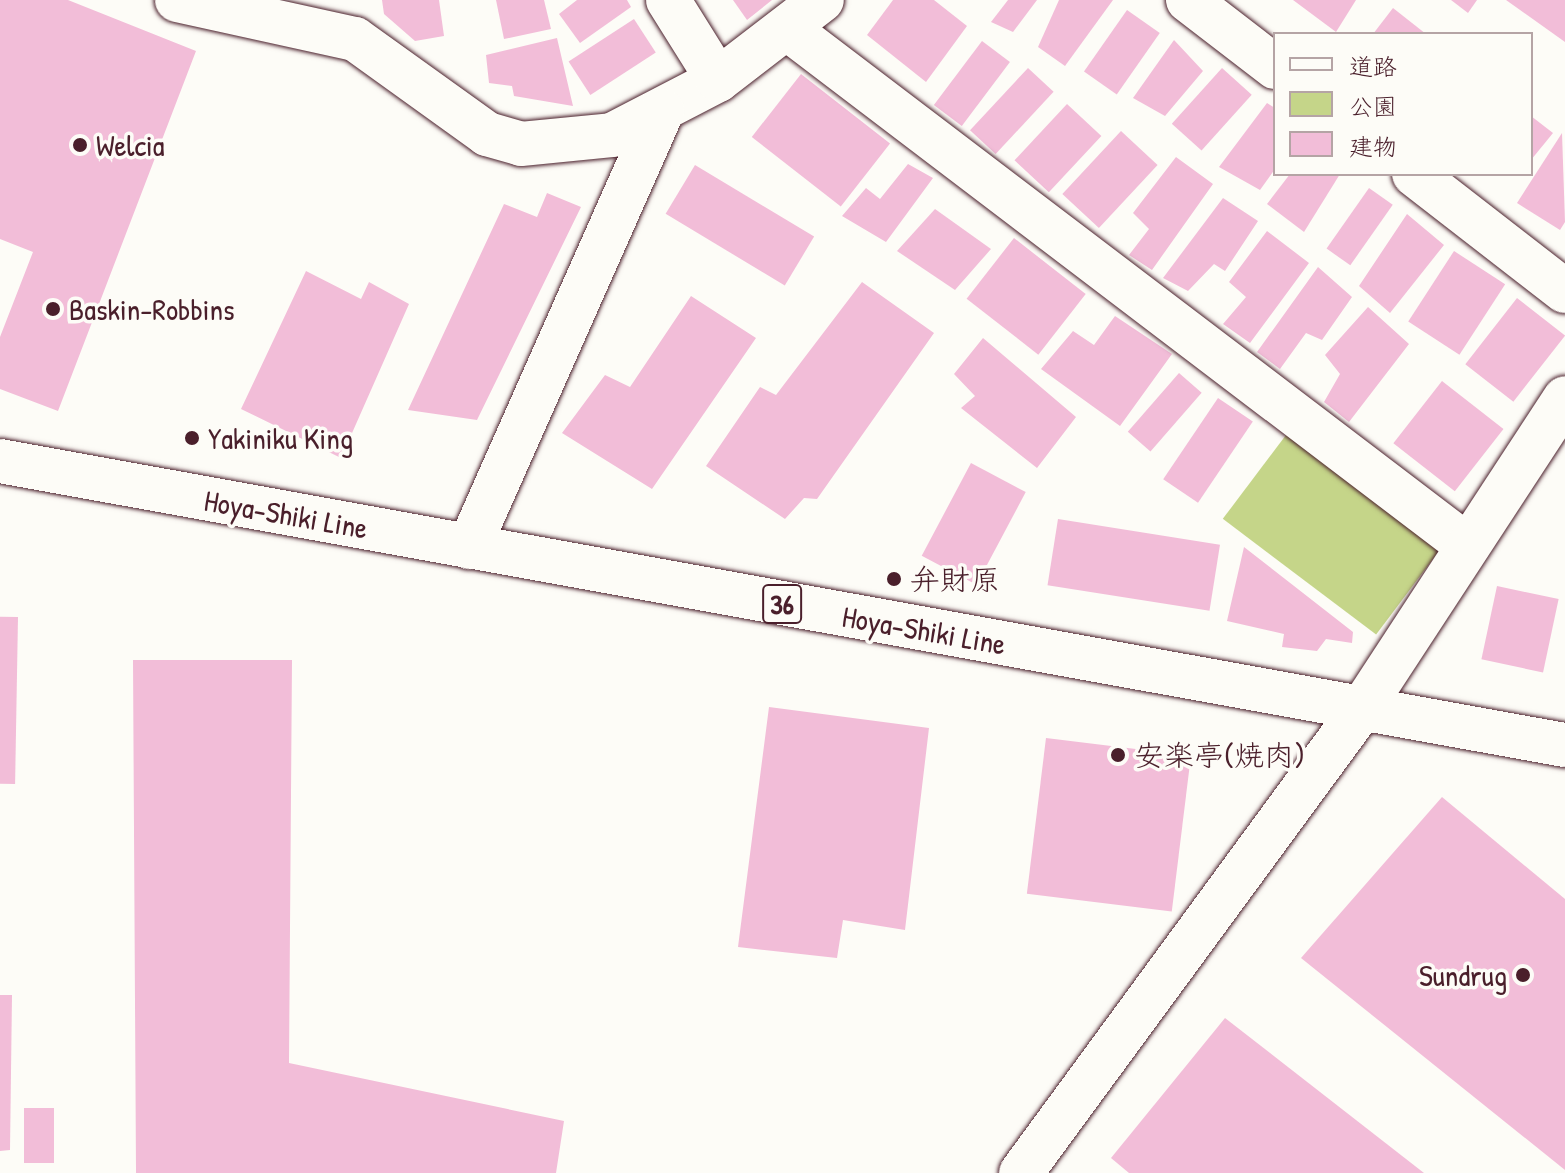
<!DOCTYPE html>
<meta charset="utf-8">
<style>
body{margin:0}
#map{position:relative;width:1565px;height:1173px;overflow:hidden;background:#fdfcf7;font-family:"Patrick Hand","Klee One",sans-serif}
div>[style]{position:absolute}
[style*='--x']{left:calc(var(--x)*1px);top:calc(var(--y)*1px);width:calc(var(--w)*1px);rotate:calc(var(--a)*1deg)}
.green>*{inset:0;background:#c5d589;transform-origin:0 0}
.building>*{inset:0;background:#f2bdd8;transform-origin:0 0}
.roads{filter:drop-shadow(0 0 2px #4a1f2b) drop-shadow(0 0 2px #4a1f2b)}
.minor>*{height:44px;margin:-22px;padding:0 22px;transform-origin:22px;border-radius:22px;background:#fdfcf7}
.major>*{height:44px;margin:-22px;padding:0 22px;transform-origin:22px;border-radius:22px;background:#fdfcf7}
.dots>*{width:22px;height:22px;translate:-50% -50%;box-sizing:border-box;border:4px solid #fdfcf7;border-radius:50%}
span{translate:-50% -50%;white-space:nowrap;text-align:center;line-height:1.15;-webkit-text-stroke:7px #fdfcf7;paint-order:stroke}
.shield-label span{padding:2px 6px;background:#fdfcf7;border:2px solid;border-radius:6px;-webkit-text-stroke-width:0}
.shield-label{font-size:28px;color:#4a1f2b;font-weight:700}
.poi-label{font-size:30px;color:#4a1f2b}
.left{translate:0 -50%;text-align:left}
.right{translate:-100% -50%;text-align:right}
.street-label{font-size:30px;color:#4a1f2b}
.legend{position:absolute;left:1273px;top:32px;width:260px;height:144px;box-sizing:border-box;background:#fdfcf7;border:2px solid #b5a4a5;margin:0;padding:10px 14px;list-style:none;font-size:24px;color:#4a1f2b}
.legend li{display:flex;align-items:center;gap:16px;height:40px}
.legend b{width:40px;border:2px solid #b5a4a5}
</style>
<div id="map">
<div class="green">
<i style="left:1289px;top:431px;width:192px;height:110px;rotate:37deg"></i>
</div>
<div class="building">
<i style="clip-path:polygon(0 0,68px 0,196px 51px,58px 411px,0 389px,0 337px,33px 252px,0 239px)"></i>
<i style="clip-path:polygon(382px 0,439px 0,444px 36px,415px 41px,384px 14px)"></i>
<i style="clip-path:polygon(496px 0,544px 0,551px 29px,504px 39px)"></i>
<i style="clip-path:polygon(577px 0,627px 0,631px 7px,580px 43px,559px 14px)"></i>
<i style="clip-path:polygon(733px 0,772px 0,747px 20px)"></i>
<i style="clip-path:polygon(893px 0,934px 0,967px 26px,926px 82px,867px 35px)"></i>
<i style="clip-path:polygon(1008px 0,1037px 0,1013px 32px,991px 22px)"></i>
<i style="clip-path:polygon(1059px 0,1113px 0,1065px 66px,1038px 47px)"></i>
<i style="clip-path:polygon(1293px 0,1356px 0,1336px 32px)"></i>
<i style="clip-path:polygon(1451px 0,1477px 0,1468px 13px)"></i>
<i style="clip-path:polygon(1506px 0,1565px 0,1565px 42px)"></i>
<i style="clip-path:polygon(1393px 8px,1426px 34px,1373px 34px)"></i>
<i style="left:1127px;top:10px;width:40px;height:75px;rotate:35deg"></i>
<i style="left:634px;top:19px;width:40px;height:78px;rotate:57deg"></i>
<i style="clip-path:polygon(557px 38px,573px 106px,514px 96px,512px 86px,489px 83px,486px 55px)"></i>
<i style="clip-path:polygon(1174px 40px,1203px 71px,1165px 116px,1133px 98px)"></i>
<i style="left:982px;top:41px;width:35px;height:80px;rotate:37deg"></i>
<i style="left:1028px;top:68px;width:35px;height:85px;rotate:43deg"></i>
<i style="left:1222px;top:68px;width:40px;height:75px;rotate:42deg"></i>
<i style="left:801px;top:74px;width:113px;height:80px;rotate:38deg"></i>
<i style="clip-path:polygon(1267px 103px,1275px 108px,1275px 169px,1260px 190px,1219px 167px)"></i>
<i style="left:1067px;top:104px;width:47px;height:77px;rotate:43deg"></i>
<i style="clip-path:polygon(1531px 116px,1553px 133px,1531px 160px)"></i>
<i style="left:1121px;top:131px;width:50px;height:86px;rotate:43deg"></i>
<i style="clip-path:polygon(1562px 133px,1565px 222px,1560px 230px,1517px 203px)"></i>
<i style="clip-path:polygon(1176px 157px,1213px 184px,1152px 270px,1129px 255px,1149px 229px,1133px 213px)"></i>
<i style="clip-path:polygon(908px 164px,933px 178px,886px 242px,842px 216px,866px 188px,880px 199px)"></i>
<i style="left:695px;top:165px;width:139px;height:57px;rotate:31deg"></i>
<i style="clip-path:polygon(1290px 174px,1340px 174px,1304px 232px,1267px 204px)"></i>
<i style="left:1369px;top:188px;width:29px;height:74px;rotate:35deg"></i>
<i style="clip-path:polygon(547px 193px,581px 207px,477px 420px,408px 410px,504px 204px,537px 217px)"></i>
<i style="clip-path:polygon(1223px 198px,1258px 221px,1225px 271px,1214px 264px,1188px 291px,1163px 278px)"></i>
<i style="clip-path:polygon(935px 209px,991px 249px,955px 290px,897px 251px)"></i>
<i style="clip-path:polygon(1407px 214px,1444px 245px,1390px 313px,1359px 286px)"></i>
<i style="clip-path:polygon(1267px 231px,1309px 263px,1250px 343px,1223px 324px,1246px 297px,1229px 282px)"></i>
<i style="left:1014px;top:238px;width:91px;height:77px;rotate:38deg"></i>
<i style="left:1454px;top:251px;width:61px;height:84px;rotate:33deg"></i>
<i style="clip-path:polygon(1318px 267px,1352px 297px,1322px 340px,1306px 333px,1280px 369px,1257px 352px)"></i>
<i style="clip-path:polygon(306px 271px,361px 299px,369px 282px,409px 304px,341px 458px,241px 409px)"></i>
<i style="clip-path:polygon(862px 282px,934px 333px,817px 499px,804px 498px,785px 519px,706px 466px,760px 387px,776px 395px)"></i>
<i style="clip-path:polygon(691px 296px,756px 338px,652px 489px,562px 433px,605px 375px,630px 387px)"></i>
<i style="left:1517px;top:298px;width:61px;height:84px;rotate:38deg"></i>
<i style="clip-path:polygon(1368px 307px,1409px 344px,1349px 422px,1324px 402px,1340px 374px,1325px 355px)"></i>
<i style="clip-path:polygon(1115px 316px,1172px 354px,1120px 426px,1041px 369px,1073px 331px,1094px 345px)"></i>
<i style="clip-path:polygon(983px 338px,1076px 417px,1037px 468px,961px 408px,975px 396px,954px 374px)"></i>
<i style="left:1179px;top:373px;width:30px;height:78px;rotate:41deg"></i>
<i style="left:1442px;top:381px;width:78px;height:79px;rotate:38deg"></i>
<i style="left:1218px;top:398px;width:42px;height:98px;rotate:34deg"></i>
<i style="left:971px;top:463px;width:62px;height:105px;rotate:28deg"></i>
<i style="left:1058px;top:519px;width:164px;height:67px;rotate:9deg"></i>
<i style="clip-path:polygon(1244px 547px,1353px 632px,1352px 643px,1326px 639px,1317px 651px,1282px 647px,1284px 634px,1227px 621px)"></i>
<i style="left:1497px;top:586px;width:63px;height:75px;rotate:12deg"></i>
<i style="left:18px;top:617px;width:167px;height:18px;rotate:91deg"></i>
<i style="clip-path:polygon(133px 660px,292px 660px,289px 1063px,564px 1121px,556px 1173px,136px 1173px)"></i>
<i style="clip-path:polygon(769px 707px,929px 728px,905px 930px,843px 920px,837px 958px,738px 947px)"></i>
<i style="left:1046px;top:738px;width:146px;height:157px;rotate:7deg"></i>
<i style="clip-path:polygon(1442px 797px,1565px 899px,1565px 1170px,1301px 958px)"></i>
<i style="clip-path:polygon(0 995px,12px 995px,10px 1150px,0 1151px)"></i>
<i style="clip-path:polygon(1225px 1018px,1424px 1173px,1129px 1173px,1111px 1158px)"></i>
<i style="left:24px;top:1108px;width:30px;height:55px"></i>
</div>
<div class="roads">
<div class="minor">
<i style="--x:177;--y:0;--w:182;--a:12.4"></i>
<i style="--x:355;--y:39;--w:163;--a:35.7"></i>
<i style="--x:487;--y:134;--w:35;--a:16"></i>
<i style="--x:521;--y:144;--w:91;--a:-5.6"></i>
<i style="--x:612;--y:135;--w:119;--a:-27.4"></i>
<i style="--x:718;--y:80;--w:131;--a:-37.6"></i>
<i style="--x:668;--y:0;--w:94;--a:58"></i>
<i style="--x:1188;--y:0;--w:110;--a:37.6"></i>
<i style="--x:788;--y:29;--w:854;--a:37.25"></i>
<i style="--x:1414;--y:174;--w:191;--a:37.8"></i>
<i style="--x:469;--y:547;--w:477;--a:-66.1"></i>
<i style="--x:1021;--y:1173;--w:578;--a:-53.72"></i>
<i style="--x:1363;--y:707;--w:369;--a:-56.8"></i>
</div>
<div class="major">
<i style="--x:0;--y:461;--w:1591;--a:10.29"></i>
</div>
</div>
<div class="dots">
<i style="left:80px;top:145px;background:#4a1f2b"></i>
<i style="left:53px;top:309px;background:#4a1f2b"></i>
<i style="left:192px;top:438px;background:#4a1f2b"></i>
<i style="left:894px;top:579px;background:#4a1f2b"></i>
<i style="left:1118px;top:755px;background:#4a1f2b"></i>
<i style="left:1523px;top:975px;background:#4a1f2b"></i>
</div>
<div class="shield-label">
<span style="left:782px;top:604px">36</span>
</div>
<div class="poi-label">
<span class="left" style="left:96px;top:145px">Welcia</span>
<span class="left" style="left:69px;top:309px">Baskin-Robbins</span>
<span class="left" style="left:208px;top:438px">Yakiniku King</span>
<span class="left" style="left:910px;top:579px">弁財原</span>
<span class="left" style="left:1134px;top:755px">安楽亭(焼肉)</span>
<span class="right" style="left:1507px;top:975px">Sundrug</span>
</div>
<div class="street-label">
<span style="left:286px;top:514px;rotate:10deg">Hoya-Shiki Line</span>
<span style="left:924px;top:630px;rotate:10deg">Hoya-Shiki Line</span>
</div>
<ul class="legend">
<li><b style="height:10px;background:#fdfcf7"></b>道路</li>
<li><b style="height:22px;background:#c5d589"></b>公園</li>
<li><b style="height:22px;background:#f2bdd8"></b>建物</li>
</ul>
</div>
